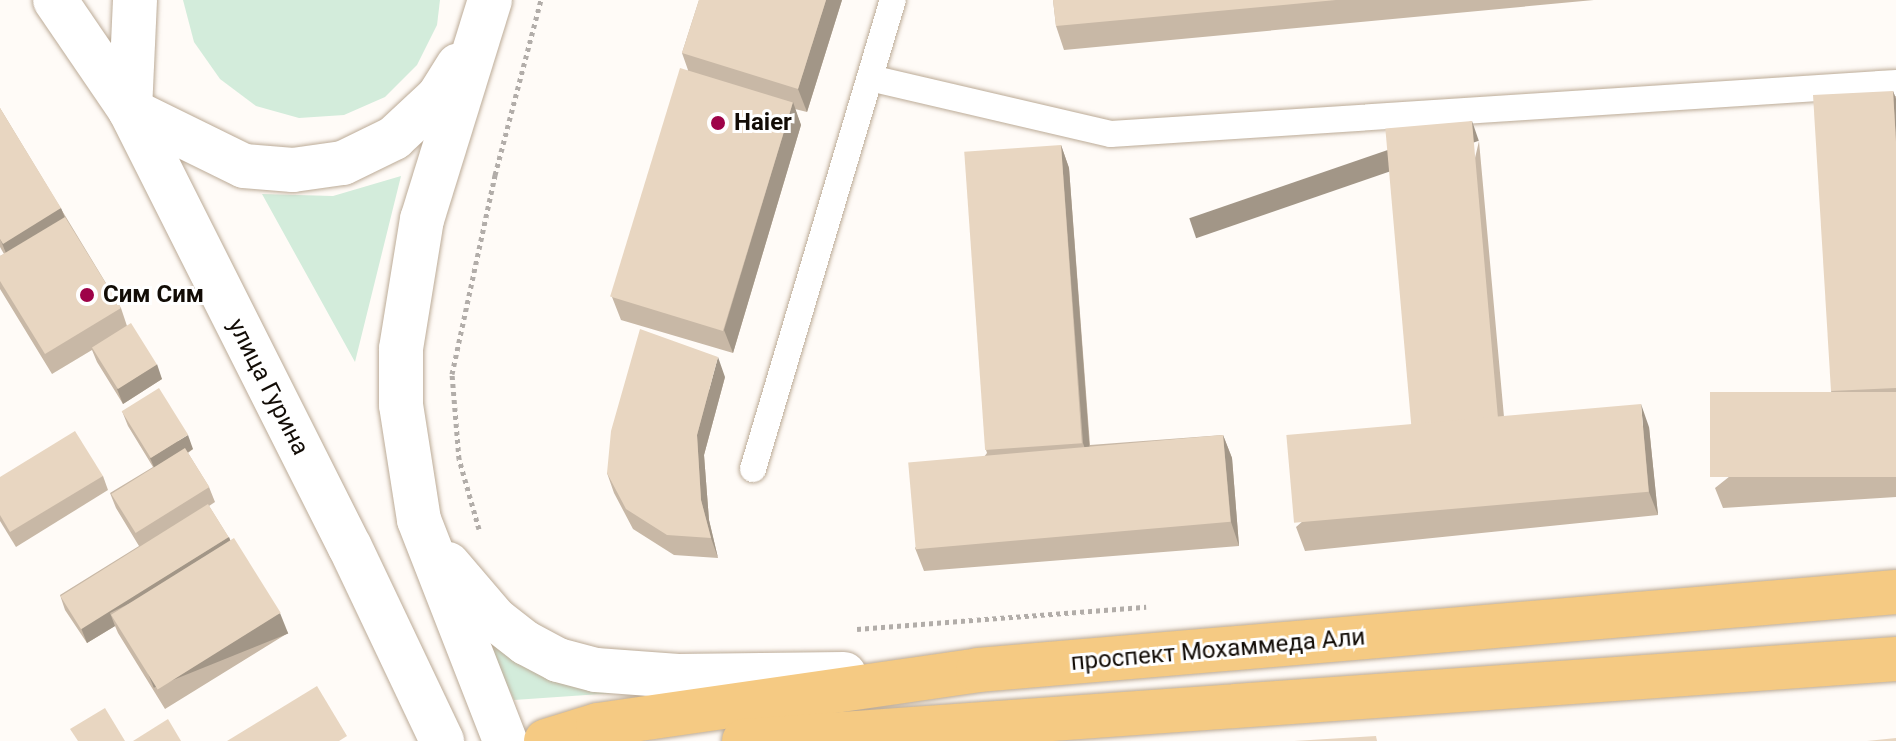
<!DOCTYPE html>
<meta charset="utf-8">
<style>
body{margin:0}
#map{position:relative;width:1896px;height:741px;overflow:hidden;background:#fffbf7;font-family:Roboto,sans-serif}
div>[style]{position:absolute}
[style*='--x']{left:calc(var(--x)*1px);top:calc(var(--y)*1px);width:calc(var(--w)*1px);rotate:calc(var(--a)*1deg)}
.green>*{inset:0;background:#d3ecdb}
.path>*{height:5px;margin-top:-2.5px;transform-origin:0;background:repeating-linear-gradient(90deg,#b2ada9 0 4px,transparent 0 8px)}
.roads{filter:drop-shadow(0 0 2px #bcab97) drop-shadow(0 0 2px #bcab97)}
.lane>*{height:26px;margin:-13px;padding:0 13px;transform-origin:13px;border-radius:13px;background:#fff}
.secondary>*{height:44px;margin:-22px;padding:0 22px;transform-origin:22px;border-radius:22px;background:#fff}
.primary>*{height:44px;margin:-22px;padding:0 22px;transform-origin:22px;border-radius:22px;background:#f5ca83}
.wall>*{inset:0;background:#c8b8a6}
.shaded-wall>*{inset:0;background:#a29687;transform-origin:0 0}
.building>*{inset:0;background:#e8d6c1;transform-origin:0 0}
.dots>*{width:22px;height:22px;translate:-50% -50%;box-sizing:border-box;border:4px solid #fff;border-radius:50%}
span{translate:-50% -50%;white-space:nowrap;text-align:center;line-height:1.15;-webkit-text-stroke:6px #fff;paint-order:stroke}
.poi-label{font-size:24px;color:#120c06;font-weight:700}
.left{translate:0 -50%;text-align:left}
.street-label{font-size:24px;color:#120c06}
</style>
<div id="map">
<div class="green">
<i style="clip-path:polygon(183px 0,440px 0,437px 25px,417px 65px,385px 97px,344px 115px,299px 118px,256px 106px,220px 79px,194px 42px)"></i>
<i style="clip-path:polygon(401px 176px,355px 362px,262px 194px,333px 196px)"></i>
<i style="clip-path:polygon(481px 629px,702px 687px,514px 700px)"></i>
</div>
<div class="path">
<i style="--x:479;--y:529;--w:73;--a:-105.9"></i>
<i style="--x:459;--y:459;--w:85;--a:-94.7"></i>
<i style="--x:452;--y:374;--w:204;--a:-77.8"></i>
<i style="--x:495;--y:175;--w:181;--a:-75.3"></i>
<i style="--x:857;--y:629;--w:290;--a:-4.4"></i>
</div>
<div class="roads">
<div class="lane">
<i style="--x:870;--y:78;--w:247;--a:13.1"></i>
<i style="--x:1111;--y:134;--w:787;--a:-3.72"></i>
<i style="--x:753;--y:469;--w:489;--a:-73.4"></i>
</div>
<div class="secondary">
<i style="--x:55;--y:0;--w:133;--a:55.7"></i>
<i style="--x:130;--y:110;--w:489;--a:63.3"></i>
<i style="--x:350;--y:547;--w:215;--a:64.6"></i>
<i style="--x:490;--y:0;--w:229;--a:107.2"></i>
<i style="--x:422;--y:219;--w:132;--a:99.2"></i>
<i style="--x:401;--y:349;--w:56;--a:90"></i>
<i style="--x:401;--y:405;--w:116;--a:81.1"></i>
<i style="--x:419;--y:520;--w:237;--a:68.7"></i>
<i style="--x:130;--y:110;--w:127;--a:26.2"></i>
<i style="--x:244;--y:166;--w:49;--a:4.7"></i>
<i style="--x:293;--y:170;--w:50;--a:-8"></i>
<i style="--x:343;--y:163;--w:57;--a:-26.1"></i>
<i style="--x:394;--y:138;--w:62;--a:-43"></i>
<i style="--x:439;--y:96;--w:36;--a:-58"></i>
<i style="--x:130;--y:110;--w:110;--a:-87.4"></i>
<i style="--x:448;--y:564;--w:72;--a:49.5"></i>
<i style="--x:495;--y:619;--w:39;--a:38"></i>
<i style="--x:526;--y:643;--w:36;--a:28"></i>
<i style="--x:558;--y:660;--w:39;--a:15"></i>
<i style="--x:596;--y:670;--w:82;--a:4.2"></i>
<i style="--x:678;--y:676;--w:166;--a:-0.7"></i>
</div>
<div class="primary">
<i style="--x:546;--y:741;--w:54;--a:-17.1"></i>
<i style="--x:598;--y:725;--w:384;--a:-8.2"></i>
<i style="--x:978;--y:670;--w:921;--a:-4.86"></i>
<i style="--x:744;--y:741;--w:1155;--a:-4.07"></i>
</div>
</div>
<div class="wall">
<i style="clip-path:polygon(699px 0,842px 0,807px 112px,795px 109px,801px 125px,733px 353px,621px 320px,612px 297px,688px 70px,682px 53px)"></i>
<i style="clip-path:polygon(1053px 0,1594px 0,1064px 50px,1056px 26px)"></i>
<i style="clip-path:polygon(1893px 91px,1896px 99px,1896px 497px,1723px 508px,1715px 488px,1832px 395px,1831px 391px)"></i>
<i style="clip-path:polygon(0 108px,121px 308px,127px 326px,162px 379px,123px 404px,97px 362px,92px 350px,52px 374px,0 289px,0 256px,4px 254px,0 247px)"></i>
<i style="clip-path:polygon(1479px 141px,1504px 417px,1649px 427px,1658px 515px,1305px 551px,1296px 527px,1412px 427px)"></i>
<i style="clip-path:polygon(1061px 145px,1069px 168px,1090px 445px,1223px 435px,1232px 458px,1239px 546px,924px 571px,915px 548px,987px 453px,986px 450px)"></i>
<i style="clip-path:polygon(725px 377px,704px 455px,709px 520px,718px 558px,674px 555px,633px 529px,614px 493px,607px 473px)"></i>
<i style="clip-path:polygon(122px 411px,193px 449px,188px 453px,209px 487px,215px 502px,209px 506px,288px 633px,165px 709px,118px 633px,115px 626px,87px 643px,65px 610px,60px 595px,139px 546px,116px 508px,110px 493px,153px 467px,128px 426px)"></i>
<i style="clip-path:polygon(103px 476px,108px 490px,16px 547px,0 521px,0 477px)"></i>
</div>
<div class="shaded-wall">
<i style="clip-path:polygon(826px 0,842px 0,807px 112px,798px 89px)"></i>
<i style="clip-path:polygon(1893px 91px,1896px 99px,1896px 142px)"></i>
<i style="clip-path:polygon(793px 102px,801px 125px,733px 353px,724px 330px)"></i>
<i style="left:1472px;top:121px;width:21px;height:299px;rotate:71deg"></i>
<i style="clip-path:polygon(1061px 145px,1069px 168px,1091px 467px,1083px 443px)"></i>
<i style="left:61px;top:208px;width:22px;height:68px;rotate:68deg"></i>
<i style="clip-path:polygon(718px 357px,725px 377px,704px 455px,709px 520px,718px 558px,711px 538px,701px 500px,697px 435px)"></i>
<i style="clip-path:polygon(157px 364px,162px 379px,123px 404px,117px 389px)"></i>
<i style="clip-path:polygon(1641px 404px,1649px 427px,1658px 515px,1649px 492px)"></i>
<i style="clip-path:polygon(188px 435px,193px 449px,156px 472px,150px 458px)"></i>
<i style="clip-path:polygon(1223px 435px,1232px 458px,1239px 546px,1231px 522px)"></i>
<i style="clip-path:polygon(229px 537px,235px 552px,110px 613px,115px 626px,87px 643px,81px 628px)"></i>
<i style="left:280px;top:613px;width:22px;height:145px;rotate:68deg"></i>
</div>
<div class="building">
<i style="clip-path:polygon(699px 0,826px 0,798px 89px,682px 53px)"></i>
<i style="clip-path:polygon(1053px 0,1336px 0,1056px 26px)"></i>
<i style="left:680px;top:68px;width:118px;height:239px;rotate:17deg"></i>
<i style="clip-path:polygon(1893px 91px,1896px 142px,1896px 388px,1831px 391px,1813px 95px)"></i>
<i style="clip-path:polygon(0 108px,61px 208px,3px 244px,0 239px)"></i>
<i style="left:1472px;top:121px;width:298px;height:87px;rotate:85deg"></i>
<i style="left:1061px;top:145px;width:299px;height:97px;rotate:86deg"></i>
<i style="clip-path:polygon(65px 217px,121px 308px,45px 354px,0 281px,0 256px)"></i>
<i style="left:131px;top:323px;width:49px;height:46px;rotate:58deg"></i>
<i style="clip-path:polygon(640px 329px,718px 357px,697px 435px,701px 500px,711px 538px,667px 535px,626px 509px,607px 473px,611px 431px)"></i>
<i style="left:159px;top:388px;width:55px;height:44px;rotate:58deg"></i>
<i style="left:1896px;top:392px;width:85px;height:186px;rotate:90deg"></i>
<i style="left:1641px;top:404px;width:88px;height:356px;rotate:85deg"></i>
<i style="clip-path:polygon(75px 431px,103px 476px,10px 532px,0 515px,0 477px)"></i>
<i style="left:1223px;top:435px;width:87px;height:316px;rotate:85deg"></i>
<i style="left:185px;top:448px;width:46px;height:87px;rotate:58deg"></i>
<i style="left:208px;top:504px;width:39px;height:174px;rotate:58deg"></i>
<i style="left:234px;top:538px;width:88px;height:145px;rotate:58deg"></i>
<i style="clip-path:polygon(317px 686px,347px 736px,339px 741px,227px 741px)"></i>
<i style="clip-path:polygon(105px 708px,125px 741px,78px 741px,70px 729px)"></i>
<i style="clip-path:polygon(168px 719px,181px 741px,133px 741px)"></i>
<i style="clip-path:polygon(1376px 736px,1377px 741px,1294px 741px)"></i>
<i style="clip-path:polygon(1896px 738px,1896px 741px,1867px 741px)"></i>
</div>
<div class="dots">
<i style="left:718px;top:123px;background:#9e0348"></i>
<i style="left:87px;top:295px;background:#9e0348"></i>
</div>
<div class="poi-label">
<span class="left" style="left:734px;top:123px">Haier</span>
<span class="left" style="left:103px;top:295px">Сим Сим</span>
</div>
<div class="street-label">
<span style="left:268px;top:387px;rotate:63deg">улица Гурина</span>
<span style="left:1218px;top:650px;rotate:-5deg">проспект Мохаммеда Али</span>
</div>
</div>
